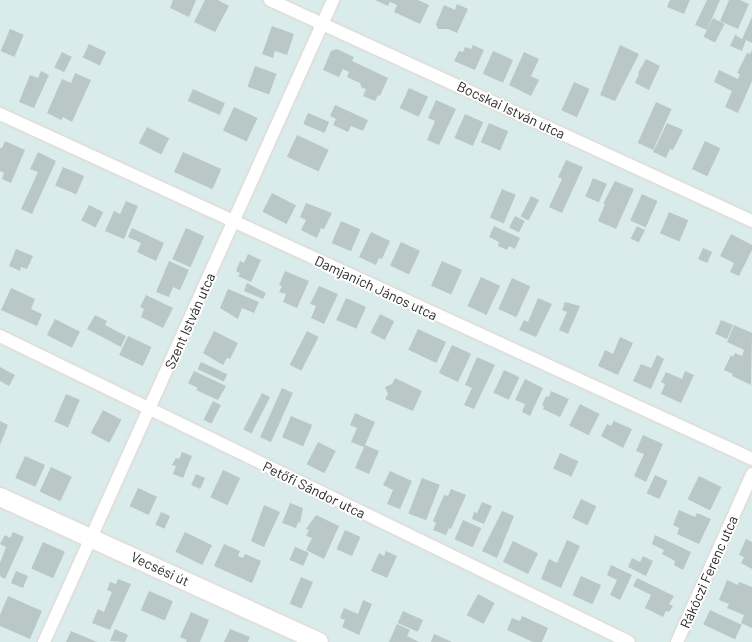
<!DOCTYPE html>
<meta charset="utf-8">
<style>
body{margin:0}
#map{position:relative;width:752px;height:642px;overflow:hidden;background:#d9eceb;font-family:Barlow,sans-serif}
div>[style]{position:absolute}
[style*='--x']{left:calc(var(--x)*1px);top:calc(var(--y)*1px);width:calc(var(--w)*1px);rotate:calc(var(--a)*1deg)}
.building>*{inset:0;background:#b9c7c7;transform-origin:0 0}
.roads{filter:drop-shadow(0 0 1px #e3d2ce) drop-shadow(0 0 1px #e3d2ce)}
.street>*{height:12px;margin:-6px;padding:0 6px;transform-origin:6px;border-radius:6px;background:#fff}
.secondary>*{height:18px;margin:-9px;padding:0 9px;transform-origin:9px;border-radius:9px;background:#fff}
span{translate:-50% -50%;white-space:nowrap;text-align:center;line-height:1.15;-webkit-text-stroke:4px #fff;paint-order:stroke}
.street-label{font-size:14px;color:#292929}
</style>
<div id="map">
<div class="building">
<i style="clip-path:polygon(173px 0,196px 0,189px 17px,170px 8px)"></i>
<i style="clip-path:polygon(205px 0,218px 0,229px 6px,215px 32px,194px 22px)"></i>
<i style="clip-path:polygon(375px 0,418px 0,429px 5px,420px 24px,394px 12px,397px 5px,390px 2px,388px 6px)"></i>
<i style="clip-path:polygon(670px 0,690px 0,684px 14px,667px 7px)"></i>
<i style="clip-path:polygon(707px 0,720px 0,707px 30px,695px 25px)"></i>
<i style="clip-path:polygon(729px 0,740px 0,749px 4px,738px 29px,720px 21px)"></i>
<i style="clip-path:polygon(457px 4px,468px 9px,457px 33px,448px 29px,438px 29px,436px 24px,444px 5px,455px 10px)"></i>
<i style="clip-path:polygon(752px 17px,752px 43px,746px 40px,742px 51px,730px 46px,735px 35px,742px 39px)"></i>
<i style="left:713px;top:18px;width:13px;height:21px;rotate:27deg"></i>
<i style="clip-path:polygon(272px 26px,294px 34px,287px 55px,275px 51px,273px 58px,262px 54px)"></i>
<i style="left:10px;top:29px;width:15px;height:24px;rotate:23deg"></i>
<i style="left:89px;top:44px;width:19px;height:15px;rotate:25deg"></i>
<i style="clip-path:polygon(473px 45px,484px 50px,475px 70px,454px 61px,459px 51px,463px 52px,465px 47px,471px 49px)"></i>
<i style="clip-path:polygon(620px 45px,639px 54px,615px 101px,600px 95px)"></i>
<i style="clip-path:polygon(337px 49px,354px 57px,352px 61px,388px 78px,380px 96px,378px 95px,375px 101px,363px 96px,366px 89px,362px 88px,360px 83px,347px 77px,349px 72px,343px 69px,339px 77px,323px 70px,331px 51px)"></i>
<i style="clip-path:polygon(752px 50px,752px 81px,738px 113px,725px 107px,732px 91px,714px 82px,719px 70px,738px 79px,740px 74px,737px 73px,747px 53px,750px 54px)"></i>
<i style="left:493px;top:51px;width:22px;height:25px;rotate:24deg"></i>
<i style="left:62px;top:52px;width:11px;height:17px;rotate:27deg"></i>
<i style="clip-path:polygon(524px 52px,539px 59px,531px 76px,539px 80px,531px 96px,509px 85px)"></i>
<i style="clip-path:polygon(646px 59px,660px 66px,649px 90px,635px 83px,639px 74px,638px 73px)"></i>
<i style="left:255px;top:66px;width:23px;height:22px;rotate:20deg"></i>
<i style="clip-path:polygon(41px 71px,49px 75px,34px 108px,19px 102px,30px 75px,38px 78px)"></i>
<i style="clip-path:polygon(75px 73px,91px 80px,72px 122px,63px 117px,61px 120px,47px 113px,62px 79px,71px 83px)"></i>
<i style="left:574px;top:82px;width:17px;height:31px;rotate:24deg"></i>
<i style="left:409px;top:88px;width:21px;height:22px;rotate:25deg"></i>
<i style="left:193px;top:89px;width:35px;height:13px;rotate:24deg"></i>
<i style="clip-path:polygon(436px 100px,456px 109px,439px 145px,427px 140px,435px 121px,428px 118px)"></i>
<i style="left:656px;top:102px;width:17px;height:45px;rotate:24deg"></i>
<i style="clip-path:polygon(335px 105px,368px 120px,363px 131px,351px 126px,348px 132px,333px 125px,336px 119px,330px 116px)"></i>
<i style="left:234px;top:107px;width:26px;height:26px;rotate:25deg"></i>
<i style="left:308px;top:113px;width:23px;height:12px;rotate:23deg"></i>
<i style="left:465px;top:114px;width:20px;height:26px;rotate:24deg"></i>
<i style="left:489px;top:123px;width:21px;height:21px;rotate:23deg"></i>
<i style="clip-path:polygon(667px 123px,683px 130px,673px 150px,670px 149px,666px 158px,653px 152px)"></i>
<i style="left:147px;top:127px;width:25px;height:18px;rotate:27deg"></i>
<i style="left:297px;top:135px;width:35px;height:24px;rotate:25deg"></i>
<i style="clip-path:polygon(5px 141px,25px 150px,11px 183px,2px 179px,4px 173px,0 171px,0 148px,2px 148px)"></i>
<i style="left:705px;top:141px;width:17px;height:31px;rotate:25deg"></i>
<i style="clip-path:polygon(38px 152px,56px 161px,32px 214px,21px 209px,38px 172px,30px 169px)"></i>
<i style="left:183px;top:152px;width:42px;height:22px;rotate:24deg"></i>
<i style="clip-path:polygon(566px 160px,583px 167px,562px 213px,549px 207px,562px 179px,558px 177px)"></i>
<i style="left:63px;top:167px;width:23px;height:20px;rotate:23deg"></i>
<i style="left:593px;top:178px;width:15px;height:20px;rotate:23deg"></i>
<i style="clip-path:polygon(615px 181px,634px 189px,616px 229px,598px 221px,605px 204px,603px 204px)"></i>
<i style="left:502px;top:189px;width:15px;height:31px;rotate:23deg"></i>
<i style="left:272px;top:193px;width:27px;height:21px;rotate:27deg"></i>
<i style="left:642px;top:194px;width:17px;height:29px;rotate:24deg"></i>
<i style="left:531px;top:196px;width:9px;height:23px;rotate:27deg"></i>
<i style="clip-path:polygon(126px 201px,138px 206px,124px 239px,105px 231px,114px 211px,120px 214px)"></i>
<i style="clip-path:polygon(306px 203px,332px 213px,324px 229px,321px 228px,317px 238px,301px 230px,306px 220px,300px 217px)"></i>
<i style="left:89px;top:205px;width:16px;height:17px;rotate:27deg"></i>
<i style="left:669px;top:212px;width:21px;height:23px;rotate:23deg"></i>
<i style="left:515px;top:216px;width:11px;height:13px;rotate:27deg"></i>
<i style="left:341px;top:221px;width:21px;height:24px;rotate:23deg"></i>
<i style="clip-path:polygon(494px 226px,520px 238px,515px 249px,509px 246px,507px 250px,498px 246px,499px 242px,489px 237px)"></i>
<i style="left:637px;top:226px;width:9px;height:14px;rotate:27deg"></i>
<i style="clip-path:polygon(132px 228px,164px 243px,156px 261px,137px 252px,141px 243px,128px 237px)"></i>
<i style="left:186px;top:228px;width:20px;height:34px;rotate:24deg"></i>
<i style="clip-path:polygon(371px 232px,390px 241px,382px 259px,379px 258px,376px 265px,359px 257px)"></i>
<i style="clip-path:polygon(731px 234px,752px 245px,752px 250px,739px 276px,730px 272px,734px 263px,720px 256px)"></i>
<i style="left:401px;top:242px;width:21px;height:26px;rotate:25deg"></i>
<i style="left:703px;top:248px;width:10px;height:12px;rotate:24deg"></i>
<i style="clip-path:polygon(16px 249px,33px 256px,27px 269px,21px 267px,20px 271px,9px 266px)"></i>
<i style="clip-path:polygon(248px 254px,261px 260px,251px 282px,238px 276px,240px 273px,236px 271px,240px 261px,244px 263px)"></i>
<i style="clip-path:polygon(169px 261px,189px 270px,180px 290px,173px 287px,169px 297px,156px 292px)"></i>
<i style="left:442px;top:261px;width:22px;height:27px;rotate:24deg"></i>
<i style="clip-path:polygon(285px 271px,309px 281px,297px 308px,283px 302px,286px 294px,279px 292px,282px 286px,279px 285px)"></i>
<i style="left:481px;top:277px;width:21px;height:32px;rotate:25deg"></i>
<i style="left:512px;top:278px;width:20px;height:34px;rotate:24deg"></i>
<i style="clip-path:polygon(247px 283px,266px 293px,263px 299px,244px 291px)"></i>
<i style="clip-path:polygon(319px 286px,338px 294px,324px 324px,311px 318px,316px 306px,310px 304px)"></i>
<i style="clip-path:polygon(11px 288px,35px 299px,31px 309px,42px 314px,37px 326px,1px 310px)"></i>
<i style="clip-path:polygon(228px 289px,259px 302px,254px 313px,242px 308px,238px 319px,220px 308px)"></i>
<i style="clip-path:polygon(146px 295px,173px 308px,163px 328px,141px 317px,144px 309px,140px 307px)"></i>
<i style="left:346px;top:298px;width:22px;height:24px;rotate:24deg"></i>
<i style="clip-path:polygon(538px 298px,552px 304px,536px 337px,519px 330px,524px 320px,528px 322px)"></i>
<i style="clip-path:polygon(565px 302px,580px 306px,568px 334px,559px 330px,567px 312px,562px 310px)"></i>
<i style="left:380px;top:314px;width:16px;height:21px;rotate:27deg"></i>
<i style="clip-path:polygon(95px 315px,107px 321px,105px 325px,126px 336px,121px 347px,87px 329px)"></i>
<i style="left:55px;top:319px;width:28px;height:18px;rotate:27deg"></i>
<i style="left:721px;top:320px;width:13px;height:15px;rotate:23deg"></i>
<i style="clip-path:polygon(734px 325px,752px 333px,751px 385px,732px 376px,733px 374px,724px 370px,731px 355px,733px 357px,735px 353px,742px 356px,744px 350px,727px 342px)"></i>
<i style="left:418px;top:329px;width:31px;height:23px;rotate:25deg"></i>
<i style="clip-path:polygon(214px 331px,238px 343px,230px 359px,227px 358px,223px 365px,203px 353px)"></i>
<i style="left:307px;top:331px;width:13px;height:38px;rotate:27deg"></i>
<i style="left:128px;top:336px;width:26px;height:21px;rotate:25deg"></i>
<i style="clip-path:polygon(620px 337px,633px 343px,618px 375px,598px 366px,605px 350px,613px 354px)"></i>
<i style="left:452px;top:345px;width:21px;height:31px;rotate:25deg"></i>
<i style="clip-path:polygon(657px 355px,664px 359px,651px 389px,633px 381px,641px 364px,651px 368px)"></i>
<i style="clip-path:polygon(477px 357px,495px 365px,474px 409px,464px 405px,472px 388px,465px 385px)"></i>
<i style="left:201px;top:362px;width:29px;height:8px;rotate:25deg"></i>
<i style="clip-path:polygon(0 367px,15px 375px,9px 386px,0 381px)"></i>
<i style="left:504px;top:370px;width:17px;height:25px;rotate:25deg"></i>
<i style="clip-path:polygon(194px 371px,226px 386px,218px 400px,196px 390px,198px 388px,188px 383px)"></i>
<i style="clip-path:polygon(685px 371px,694px 375px,681px 403px,661px 394px,665px 384px,661px 382px,666px 372px,682px 379px)"></i>
<i style="clip-path:polygon(395px 378px,422px 391px,413px 411px,385px 399px,388px 394px,385px 387px,392px 384px)"></i>
<i style="clip-path:polygon(525px 379px,543px 388px,530px 416px,522px 412px,525px 404px,515px 400px)"></i>
<i style="left:282px;top:388px;width:12px;height:54px;rotate:24deg"></i>
<i style="clip-path:polygon(551px 391px,569px 399px,560px 417px,543px 409px,544px 406px,542px 405px,546px 396px,549px 397px)"></i>
<i style="left:262px;top:393px;width:9px;height:41px;rotate:27deg"></i>
<i style="left:66px;top:394px;width:15px;height:30px;rotate:23deg"></i>
<i style="left:213px;top:401px;width:9px;height:21px;rotate:27deg"></i>
<i style="left:580px;top:404px;width:22px;height:24px;rotate:27deg"></i>
<i style="left:103px;top:410px;width:21px;height:26px;rotate:28deg"></i>
<i style="clip-path:polygon(355px 413px,375px 422px,365px 445px,379px 451px,369px 474px,355px 468px,364px 447px,351px 442px,357px 428px,350px 425px)"></i>
<i style="left:291px;top:416px;width:23px;height:23px;rotate:23deg"></i>
<i style="clip-path:polygon(0 421px,8px 425px,0 445px)"></i>
<i style="clip-path:polygon(614px 421px,632px 429px,623px 448px,601px 436px,607px 424px,611px 426px)"></i>
<i style="clip-path:polygon(643px 435px,663px 444px,646px 482px,634px 476px,644px 454px,636px 451px)"></i>
<i style="left:318px;top:442px;width:20px;height:25px;rotate:27deg"></i>
<i style="clip-path:polygon(182px 452px,192px 456px,183px 478px,173px 474px,176px 466px,172px 465px,176px 458px,179px 459px)"></i>
<i style="left:560px;top:453px;width:20px;height:17px;rotate:24deg"></i>
<i style="left:25px;top:456px;width:22px;height:24px;rotate:24deg"></i>
<i style="left:51px;top:467px;width:23px;height:27px;rotate:25deg"></i>
<i style="left:223px;top:470px;width:19px;height:30px;rotate:25deg"></i>
<i style="clip-path:polygon(390px 471px,412px 481px,400px 509px,387px 504px,393px 490px,383px 485px)"></i>
<i style="left:196px;top:474px;width:10px;height:12px;rotate:24deg"></i>
<i style="left:655px;top:475px;width:14px;height:20px;rotate:25deg"></i>
<i style="left:699px;top:476px;width:25px;height:26px;rotate:26deg"></i>
<i style="left:422px;top:478px;width:19px;height:38px;rotate:21deg"></i>
<i style="left:138px;top:488px;width:21px;height:20px;rotate:25deg"></i>
<i style="clip-path:polygon(451px 489px,466px 495px,451px 529px,449px 528px,446px 535px,433px 530px,436px 523px,433px 521px,444px 495px,448px 496px)"></i>
<i style="left:581px;top:499px;width:17px;height:21px;rotate:25deg"></i>
<i style="clip-path:polygon(482px 502px,492px 506px,484px 524px,472px 519px,474px 512px,477px 513px)"></i>
<i style="clip-path:polygon(290px 503px,303px 508px,300px 523px,298px 522px,296px 528px,282px 523px)"></i>
<i style="clip-path:polygon(264px 505px,280px 512px,264px 547px,251px 541px)"></i>
<i style="clip-path:polygon(679px 510px,695px 517px,697px 513px,711px 519px,699px 544px,677px 534px,679px 528px,673px 525px)"></i>
<i style="clip-path:polygon(502px 511px,514px 516px,497px 558px,482px 551px)"></i>
<i style="left:161px;top:512px;width:10px;height:14px;rotate:24deg"></i>
<i style="clip-path:polygon(316px 515px,339px 526px,324px 559px,306px 550px,312px 538px,306px 536px,309px 530px,306px 529px)"></i>
<i style="left:463px;top:520px;width:20px;height:21px;rotate:24deg"></i>
<i style="left:345px;top:530px;width:17px;height:21px;rotate:24deg"></i>
<i style="clip-path:polygon(13px 532px,24px 537px,5px 579px,0 576px,0 563px,6px 547px,0 544px,5px 535px,10px 538px)"></i>
<i style="left:185px;top:532px;width:30px;height:22px;rotate:26deg"></i>
<i style="clip-path:polygon(655px 535px,691px 552px,683px 570px,674px 565px,675px 561px,662px 554px,664px 550px,652px 544px)"></i>
<i style="clip-path:polygon(746px 539px,752px 542px,752px 569px,741px 563px,744px 557px,739px 555px)"></i>
<i style="clip-path:polygon(567px 540px,580px 546px,561px 588px,541px 579px,549px 559px,557px 563px)"></i>
<i style="left:513px;top:541px;width:28px;height:23px;rotate:26deg"></i>
<i style="left:43px;top:542px;width:24px;height:29px;rotate:24deg"></i>
<i style="clip-path:polygon(224px 544px,240px 551px,238px 556px,243px 558px,245px 554px,261px 561px,252px 583px,214px 566px)"></i>
<i style="left:295px;top:547px;width:15px;height:14px;rotate:23deg"></i>
<i style="clip-path:polygon(386px 551px,397px 556px,387px 578px,371px 571px,379px 553px,384px 556px)"></i>
<i style="clip-path:polygon(643px 556px,653px 561px,646px 576px,628px 567px,632px 558px,640px 562px)"></i>
<i style="clip-path:polygon(611px 565px,632px 575px,620px 600px,610px 595px,617px 580px,607px 575px)"></i>
<i style="left:16px;top:571px;width:13px;height:13px;rotate:23deg"></i>
<i style="left:581px;top:576px;width:22px;height:21px;rotate:24deg"></i>
<i style="left:301px;top:577px;width:13px;height:29px;rotate:23deg"></i>
<i style="clip-path:polygon(637px 578px,674px 596px,669px 604px,673px 606px,669px 612px,666px 611px,663px 617px,645px 608px,651px 595px,633px 586px)"></i>
<i style="clip-path:polygon(118px 579px,131px 584px,110px 630px,92px 623px,98px 609px,104px 612px,112px 592px,107px 590px,110px 582px,116px 584px)"></i>
<i style="clip-path:polygon(727px 580px,738px 585px,739px 582px,752px 587px,752px 628px,741px 623px,744px 615px,727px 608px,729px 604px,719px 600px)"></i>
<i style="left:149px;top:591px;width:26px;height:21px;rotate:23deg"></i>
<i style="left:478px;top:594px;width:19px;height:24px;rotate:28deg"></i>
<i style="clip-path:polygon(8px 596px,42px 611px,30px 639px,0 626px,0 615px)"></i>
<i style="clip-path:polygon(363px 600px,372px 604px,359px 635px,342px 627px,345px 620px,340px 618px,344px 608px,358px 614px)"></i>
<i style="left:710px;top:610px;width:35px;height:16px;rotate:25deg"></i>
<i style="left:403px;top:611px;width:22px;height:13px;rotate:24deg"></i>
<i style="clip-path:polygon(191px 612px,209px 620px,200px 642px,186px 642px,187px 640px,180px 637px)"></i>
<i style="clip-path:polygon(522px 616px,548px 628px,542px 642px,533px 642px,507px 630px,512px 618px,520px 621px)"></i>
<i style="clip-path:polygon(397px 624px,410px 630px,407px 636px,419px 642px,389px 642px)"></i>
<i style="clip-path:polygon(115px 629px,128px 635px,125px 642px,110px 641px)"></i>
<i style="clip-path:polygon(230px 629px,250px 637px,248px 642px,224px 642px)"></i>
<i style="clip-path:polygon(71px 631px,97px 642px,66px 642px)"></i>
<i style="clip-path:polygon(434px 634px,452px 642px,431px 642px)"></i>
</div>
<div class="roads">
<div class="street">
<i style="--x:270;--y:0;--w:530;--a:24.63"></i>
<i style="--x:0;--y:114;--w:827;--a:24.64"></i>
<i style="--x:0;--y:336;--w:699;--a:25.94"></i>
<i style="--x:44;--y:642;--w:704;--a:-65.76"></i>
<i style="--x:677;--y:642;--w:184;--a:-65.9"></i>
</div>
<div class="secondary">
<i style="--x:0;--y:497;--w:350;--a:24.4"></i>
</div>
</div>
<div class="street-label">
<span style="left:511px;top:110px;rotate:25deg">Bocskai István utca</span>
<span style="left:376px;top:288px;rotate:25deg">Damjanich János utca</span>
<span style="left:190px;top:321px;rotate:-66deg">Szent István utca</span>
<span style="left:314px;top:490px;rotate:26deg">Petőfi Sándor utca</span>
<span style="left:160px;top:569px;rotate:25deg">Vecsési út</span>
<span style="left:709px;top:572px;rotate:-66deg">Rákóczi Ferenc utca</span>
</div>
</div>
